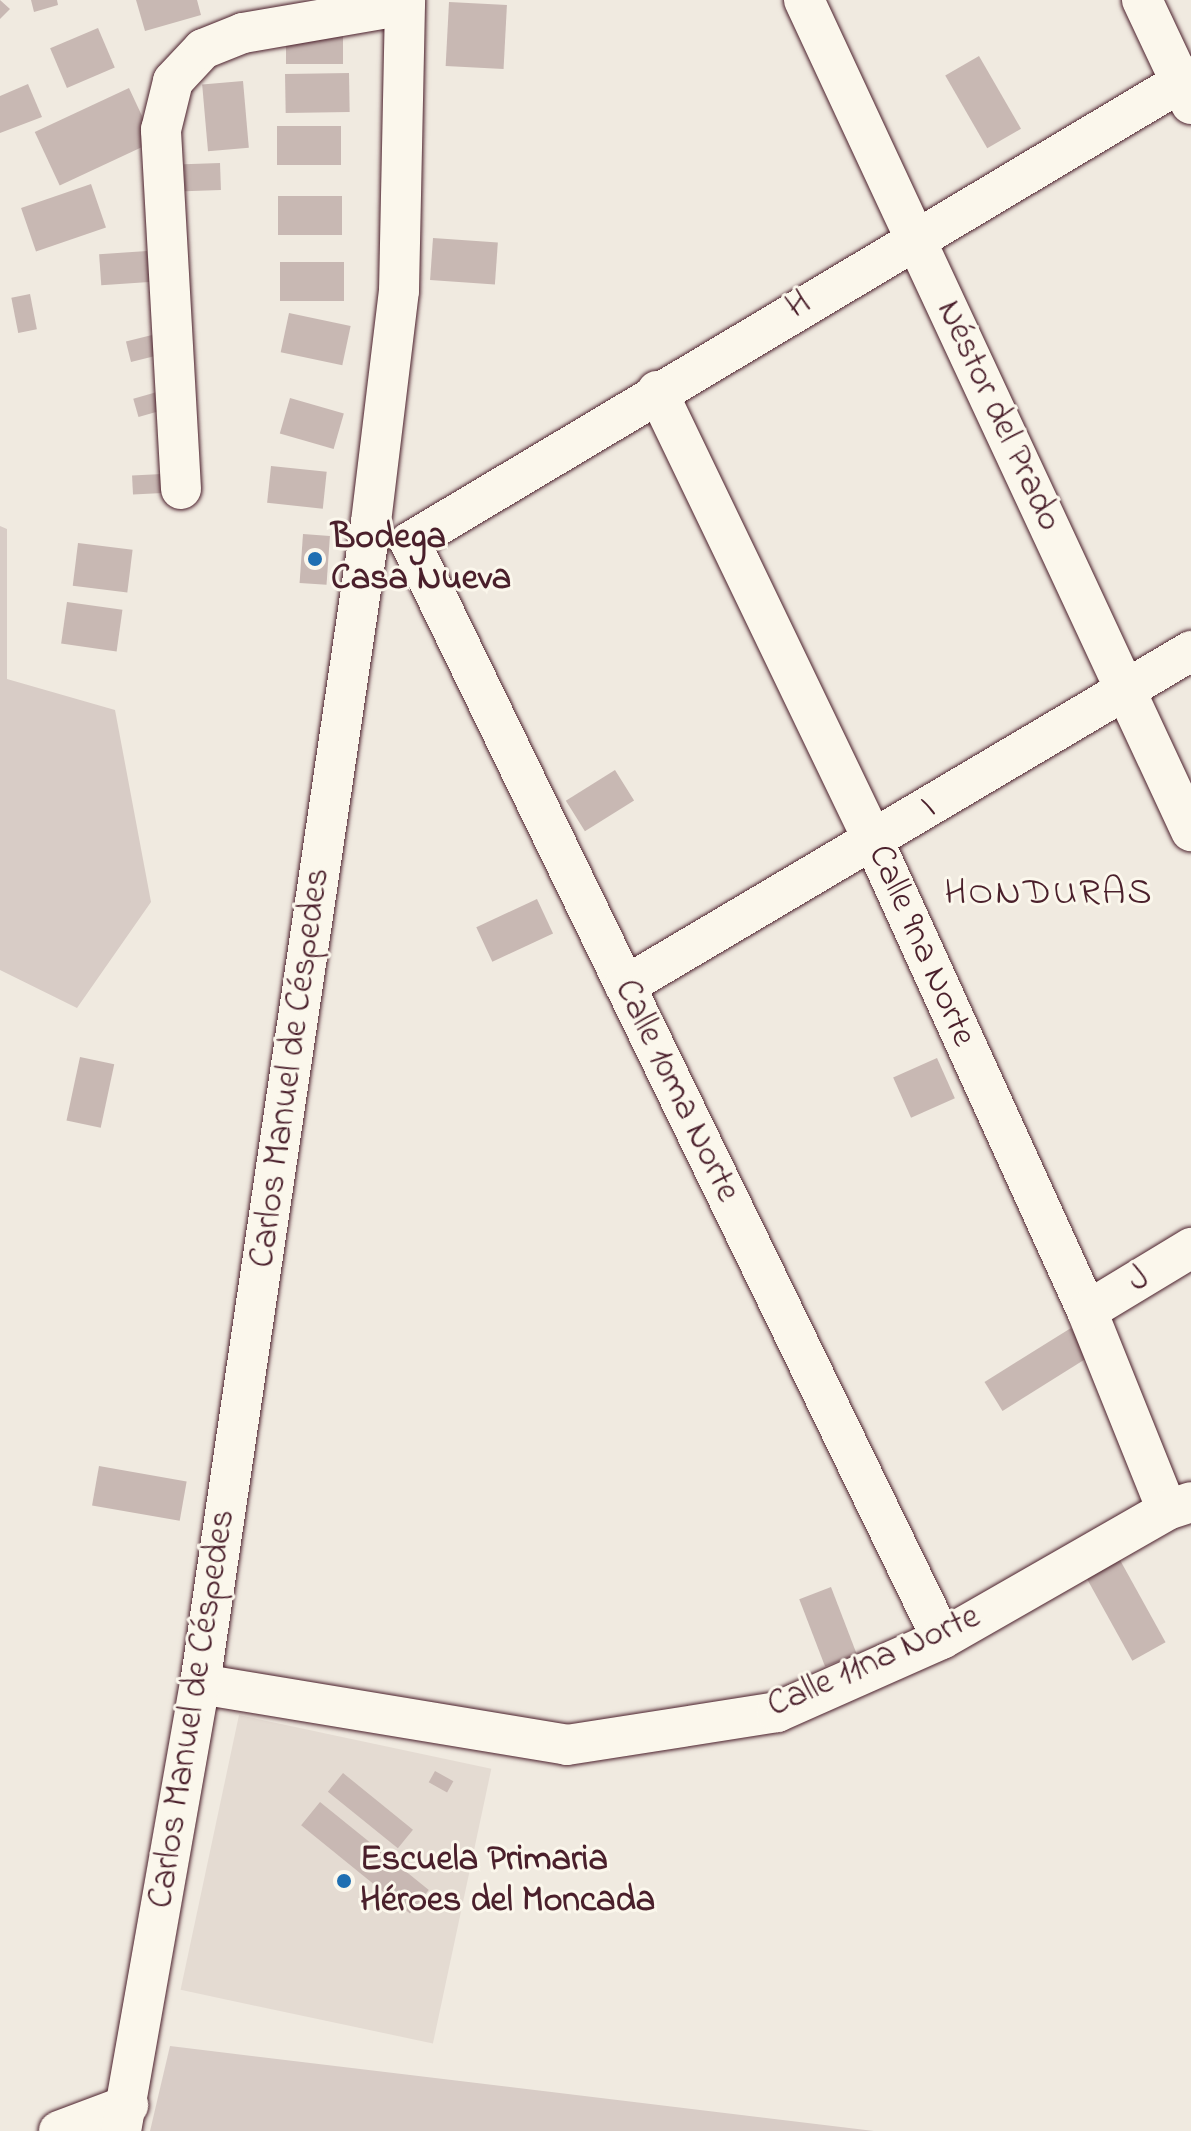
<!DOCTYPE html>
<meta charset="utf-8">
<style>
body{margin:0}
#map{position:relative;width:1191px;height:2131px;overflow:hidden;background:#f0eae0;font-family:"Indie Flower",sans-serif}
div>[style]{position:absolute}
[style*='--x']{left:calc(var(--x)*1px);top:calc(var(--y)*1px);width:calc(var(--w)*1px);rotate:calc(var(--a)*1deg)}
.built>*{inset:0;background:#e4dbd2;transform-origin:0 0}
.green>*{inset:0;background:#d8ccc6}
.building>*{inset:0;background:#c8b8b3;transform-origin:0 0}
.roads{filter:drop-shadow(0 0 2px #4a1f2b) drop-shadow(0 0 2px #4a1f2b)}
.minor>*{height:40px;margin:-20px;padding:0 20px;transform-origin:20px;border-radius:20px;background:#fbf7ec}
.dots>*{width:22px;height:22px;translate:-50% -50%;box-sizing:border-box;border:4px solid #fbf7ec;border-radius:50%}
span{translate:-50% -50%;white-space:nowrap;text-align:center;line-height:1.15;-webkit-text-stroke:6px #fbf7ec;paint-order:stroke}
.street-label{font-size:36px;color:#4a1f2b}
.poi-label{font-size:36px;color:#4a1f2b;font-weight:700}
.left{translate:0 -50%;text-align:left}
.neighbourhood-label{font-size:38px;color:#4a1f2b;letter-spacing:2px}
</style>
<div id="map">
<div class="built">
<i style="left:239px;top:1715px;width:258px;height:281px;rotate:12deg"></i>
</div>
<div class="green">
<i style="clip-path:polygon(0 526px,7px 529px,7px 679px,115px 710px,151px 902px,77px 1008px,0 970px)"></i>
<i style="clip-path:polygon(170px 2046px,874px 2131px,150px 2131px)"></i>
</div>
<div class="building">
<i style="clip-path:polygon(0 0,10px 9px,0 19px)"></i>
<i style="clip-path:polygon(31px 0,57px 0,58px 5px,34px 12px)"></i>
<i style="clip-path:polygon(136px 0,197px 0,201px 15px,145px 31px)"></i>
<i style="left:449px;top:2px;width:58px;height:64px;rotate:3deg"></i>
<i style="left:98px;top:28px;width:43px;height:52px;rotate:67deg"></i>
<i style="left:286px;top:35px;width:57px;height:29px"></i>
<i style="left:979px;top:56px;width:84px;height:39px;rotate:60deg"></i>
<i style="left:349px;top:73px;width:39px;height:64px;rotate:89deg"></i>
<i style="left:243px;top:81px;width:67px;height:41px;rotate:85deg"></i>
<i style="clip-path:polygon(28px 84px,42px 117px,0 133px,0 96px)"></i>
<i style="left:129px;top:88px;width:59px;height:104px;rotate:65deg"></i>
<i style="left:341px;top:126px;width:39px;height:64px;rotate:90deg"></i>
<i style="left:220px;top:163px;width:27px;height:36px;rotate:88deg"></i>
<i style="left:91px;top:184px;width:46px;height:74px;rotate:71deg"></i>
<i style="left:278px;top:196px;width:64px;height:39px"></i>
<i style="left:433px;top:238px;width:65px;height:42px;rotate:4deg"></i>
<i style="left:147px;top:251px;width:31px;height:48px;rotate:86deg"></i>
<i style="left:344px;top:262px;width:39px;height:64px;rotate:90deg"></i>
<i style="left:30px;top:294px;width:36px;height:19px;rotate:79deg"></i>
<i style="left:289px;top:313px;width:63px;height:40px;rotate:12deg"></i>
<i style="left:156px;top:334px;width:21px;height:31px;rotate:76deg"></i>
<i style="left:164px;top:390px;width:19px;height:32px;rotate:74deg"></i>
<i style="left:290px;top:398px;width:56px;height:37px;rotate:16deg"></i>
<i style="left:271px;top:466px;width:56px;height:37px;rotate:6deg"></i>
<i style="left:162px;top:474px;width:19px;height:30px;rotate:87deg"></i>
<i style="left:303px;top:534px;width:27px;height:49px;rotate:4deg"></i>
<i style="left:78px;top:543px;width:55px;height:43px;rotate:7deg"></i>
<i style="left:67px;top:602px;width:56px;height:42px;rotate:8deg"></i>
<i style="left:615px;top:770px;width:36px;height:58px;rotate:58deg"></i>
<i style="left:537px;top:899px;width:38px;height:67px;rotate:65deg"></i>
<i style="left:80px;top:1057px;width:35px;height:65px;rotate:12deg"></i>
<i style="left:937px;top:1058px;width:44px;height:48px;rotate:66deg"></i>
<i style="left:1071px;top:1328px;width:34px;height:102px;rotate:58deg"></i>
<i style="left:99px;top:1466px;width:89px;height:40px;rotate:10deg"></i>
<i style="left:1120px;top:1560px;width:94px;height:38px;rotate:61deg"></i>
<i style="left:831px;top:1587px;width:72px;height:34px;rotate:69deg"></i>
<i style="left:435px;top:1771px;width:21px;height:13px;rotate:29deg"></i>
<i style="left:343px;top:1773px;width:90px;height:24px;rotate:39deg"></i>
<i style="left:320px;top:1802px;width:140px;height:30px;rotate:39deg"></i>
</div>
<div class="roads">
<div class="minor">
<i style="--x:804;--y:0;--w:917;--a:65.03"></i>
<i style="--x:1142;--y:0;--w:115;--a:64.8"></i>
<i style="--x:657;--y:391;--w:500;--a:64.31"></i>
<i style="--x:874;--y:842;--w:515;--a:65.57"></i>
<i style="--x:1087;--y:1311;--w:214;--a:68.1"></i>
<i style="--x:181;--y:489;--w:360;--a:-93.2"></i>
<i style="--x:161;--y:130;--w:50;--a:-76.2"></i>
<i style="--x:173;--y:81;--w:44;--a:-46.8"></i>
<i style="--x:203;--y:49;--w:43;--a:-21.8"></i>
<i style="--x:243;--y:33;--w:164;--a:-9.8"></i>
<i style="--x:410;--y:542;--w:1219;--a:64.13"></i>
<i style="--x:410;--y:542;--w:909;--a:-30.82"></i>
<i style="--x:625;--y:986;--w:658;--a:-30.62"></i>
<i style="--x:1087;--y:1311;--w:122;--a:-31.2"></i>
<i style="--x:200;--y:1684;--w:372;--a:9.4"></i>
<i style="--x:567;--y:1745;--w:213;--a:-8.9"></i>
<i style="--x:777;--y:1712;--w:180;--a:-23.9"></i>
<i style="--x:942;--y:1639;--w:259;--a:-29.8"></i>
<i style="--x:1167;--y:1510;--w:25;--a:-18"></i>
<i style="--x:59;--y:2131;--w:74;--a:-20.6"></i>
<i style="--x:121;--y:2131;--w:454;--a:-80"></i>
<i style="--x:200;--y:1684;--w:1175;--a:-81.63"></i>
<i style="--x:371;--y:522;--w:233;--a:-83.1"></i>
<i style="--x:399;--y:291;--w:291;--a:-88.8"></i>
</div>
</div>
<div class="dots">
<i style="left:315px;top:559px;background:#1f6fb2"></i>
<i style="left:344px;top:1881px;background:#1f6fb2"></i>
</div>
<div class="street-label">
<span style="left:799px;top:306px;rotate:-31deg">H</span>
<span style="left:998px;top:416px;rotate:65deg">Néstor del Prado</span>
<span style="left:929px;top:808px;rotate:-32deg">I</span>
<span style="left:921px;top:946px;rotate:66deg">Calle 9na Norte</span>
<span style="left:291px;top:1068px;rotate:-82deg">Carlos Manuel de Céspedes</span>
<span style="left:676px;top:1091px;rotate:64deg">Calle 10ma Norte</span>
<span style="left:1139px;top:1280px;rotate:-31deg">J</span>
<span style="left:874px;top:1662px;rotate:-24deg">Calle 11na Norte</span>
<span style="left:193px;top:1709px;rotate:-81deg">Carlos Manuel de Céspedes</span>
</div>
<div class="poi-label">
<span class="left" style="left:331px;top:559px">Bodega<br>Casa Nueva</span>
<span class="left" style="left:360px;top:1881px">Escuela Primaria<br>Héroes del Moncada</span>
</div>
<div class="neighbourhood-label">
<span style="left:1049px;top:895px">HONDURAS</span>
</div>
</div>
